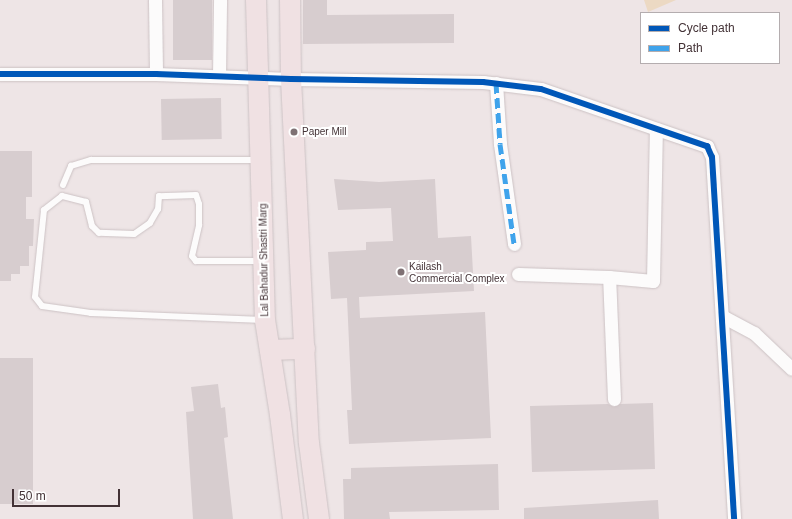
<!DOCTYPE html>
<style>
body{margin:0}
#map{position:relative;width:792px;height:519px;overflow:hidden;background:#eee5e6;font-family:Arial,sans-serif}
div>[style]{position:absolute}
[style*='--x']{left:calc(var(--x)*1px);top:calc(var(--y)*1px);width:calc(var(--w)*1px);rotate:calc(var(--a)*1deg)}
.green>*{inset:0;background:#ecd9c3}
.building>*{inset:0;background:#d7cdcf;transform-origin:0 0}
.roads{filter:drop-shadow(0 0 1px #ccc2c4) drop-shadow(0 0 1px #ccc2c4)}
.lane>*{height:6px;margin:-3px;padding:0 3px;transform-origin:3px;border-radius:3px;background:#fcfbfb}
.street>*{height:13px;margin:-6.5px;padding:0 6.5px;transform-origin:6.5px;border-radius:6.5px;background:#fcfbfb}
.primary>*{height:20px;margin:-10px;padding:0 10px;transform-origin:10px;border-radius:10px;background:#f0e1e3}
.quiet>*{height:5px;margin-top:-2.5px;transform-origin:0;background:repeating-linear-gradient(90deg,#3fa3eb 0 10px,transparent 0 15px)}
.cycleway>*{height:6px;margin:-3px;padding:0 3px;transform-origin:3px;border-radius:3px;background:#0057b8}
.dots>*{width:11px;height:11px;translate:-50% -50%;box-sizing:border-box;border:2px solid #fff;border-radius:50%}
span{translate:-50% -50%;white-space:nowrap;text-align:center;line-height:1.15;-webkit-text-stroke:4px #fff;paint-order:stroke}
.poi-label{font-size:10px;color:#433236}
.left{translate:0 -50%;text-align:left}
.street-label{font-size:10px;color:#433236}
.legend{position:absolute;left:640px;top:12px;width:140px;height:52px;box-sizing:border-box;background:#fff;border:1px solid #b4adaf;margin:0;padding:5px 7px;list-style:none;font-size:12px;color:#433236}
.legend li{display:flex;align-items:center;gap:8px;height:20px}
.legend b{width:20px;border:1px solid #b4adaf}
.scale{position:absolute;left:12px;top:489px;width:108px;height:18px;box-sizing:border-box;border:2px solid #433236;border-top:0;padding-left:5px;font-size:12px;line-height:14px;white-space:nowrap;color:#433236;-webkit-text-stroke:3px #fff;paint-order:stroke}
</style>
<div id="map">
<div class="green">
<i style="clip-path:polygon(644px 0,676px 0,648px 12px)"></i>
</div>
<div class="building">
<i style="left:173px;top:0;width:39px;height:60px"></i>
<i style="clip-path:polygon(303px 0,327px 0,327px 15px,454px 14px,454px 43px,303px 44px)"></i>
<i style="left:221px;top:98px;width:41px;height:60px;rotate:89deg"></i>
<i style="clip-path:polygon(0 151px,32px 151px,32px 197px,26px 197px,26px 219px,34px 219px,33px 246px,29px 246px,29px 266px,20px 266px,20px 274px,11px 274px,11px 281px,0 281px)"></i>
<i style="clip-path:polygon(334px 179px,379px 182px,435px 179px,438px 238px,471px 236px,474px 291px,359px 297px,360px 318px,485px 312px,491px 438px,349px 444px,347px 410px,352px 410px,347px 298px,331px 299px,328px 252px,366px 250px,366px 242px,393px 241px,391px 208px,338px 210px)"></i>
<i style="left:0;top:358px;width:33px;height:146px"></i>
<i style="clip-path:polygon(218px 384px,221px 408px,225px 407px,228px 437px,224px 438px,233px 519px,193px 519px,186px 412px,194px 411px,191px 387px)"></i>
<i style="clip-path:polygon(653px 403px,655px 469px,532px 472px,530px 406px,608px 404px,614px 407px,620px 404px)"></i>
<i style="clip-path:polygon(498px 464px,499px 510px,389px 512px,390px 519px,344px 519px,343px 479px,351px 479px,351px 468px)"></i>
<i style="clip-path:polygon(658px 500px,659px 519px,524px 519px,524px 508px)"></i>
</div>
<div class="roads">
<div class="lane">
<i style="--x:63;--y:185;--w:21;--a:-67"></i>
<i style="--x:71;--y:166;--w:21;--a:-17"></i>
<i style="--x:91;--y:160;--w:167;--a:0"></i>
<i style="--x:260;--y:261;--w:64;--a:180"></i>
<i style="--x:196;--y:261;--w:6;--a:-129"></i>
<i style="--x:192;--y:256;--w:32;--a:-77"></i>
<i style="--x:199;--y:225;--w:21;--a:-90"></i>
<i style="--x:199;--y:204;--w:9;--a:-108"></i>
<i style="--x:196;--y:195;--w:37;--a:178"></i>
<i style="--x:159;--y:196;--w:13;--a:94"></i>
<i style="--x:158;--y:209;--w:16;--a:120"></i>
<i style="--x:150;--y:223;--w:19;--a:145"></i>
<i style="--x:134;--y:234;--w:35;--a:-178"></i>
<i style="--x:99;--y:233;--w:10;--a:-135"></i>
<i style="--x:92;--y:226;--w:25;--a:-104"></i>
<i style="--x:86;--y:202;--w:25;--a:-166"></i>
<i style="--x:62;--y:196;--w:23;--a:142"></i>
<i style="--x:44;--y:210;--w:87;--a:95.9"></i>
<i style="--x:35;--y:297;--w:11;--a:52"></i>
<i style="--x:42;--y:306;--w:49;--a:8.1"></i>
<i style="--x:91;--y:313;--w:172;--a:2.3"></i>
</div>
<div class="street">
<i style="--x:155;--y:0;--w:74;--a:89.2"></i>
<i style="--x:0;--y:74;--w:156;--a:0"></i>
<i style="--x:156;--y:74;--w:135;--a:2.1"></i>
<i style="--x:291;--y:79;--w:192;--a:0.9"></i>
<i style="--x:483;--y:82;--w:58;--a:6.9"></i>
<i style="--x:541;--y:89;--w:176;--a:19"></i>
<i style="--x:707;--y:146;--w:12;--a:66"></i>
<i style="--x:712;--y:157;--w:363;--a:86.5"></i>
<i style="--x:219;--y:76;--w:76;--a:-89.2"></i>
<i style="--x:496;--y:83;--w:61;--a:86.2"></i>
<i style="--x:500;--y:144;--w:101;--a:82"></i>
<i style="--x:518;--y:274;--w:91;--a:1.9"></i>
<i style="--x:722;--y:316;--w:36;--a:28"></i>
<i style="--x:754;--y:333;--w:52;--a:43.5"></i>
<i style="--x:614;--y:399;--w:122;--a:-92.3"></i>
<i style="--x:609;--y:277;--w:44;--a:5.2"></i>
<i style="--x:653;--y:281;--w:152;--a:-88.9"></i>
</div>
<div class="primary">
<i style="--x:256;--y:0;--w:320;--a:88.4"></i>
<i style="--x:265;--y:320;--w:96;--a:81"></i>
<i style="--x:280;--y:415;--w:105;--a:82.9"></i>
<i style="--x:290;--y:0;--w:79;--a:89.3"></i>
<i style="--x:291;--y:79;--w:364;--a:87.2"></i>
<i style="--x:309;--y:443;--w:77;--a:82.5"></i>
<i style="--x:270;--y:350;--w:35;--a:-2"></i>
</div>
</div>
<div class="quiet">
<i style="--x:496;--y:83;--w:61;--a:86.2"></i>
<i style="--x:500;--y:144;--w:101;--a:82"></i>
</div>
<div class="cycleway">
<i style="--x:0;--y:74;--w:156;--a:0"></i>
<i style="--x:156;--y:74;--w:135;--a:2.1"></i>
<i style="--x:291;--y:79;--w:192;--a:0.9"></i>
<i style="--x:483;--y:82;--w:58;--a:6.9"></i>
<i style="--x:541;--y:89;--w:176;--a:19"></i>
<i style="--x:707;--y:146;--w:12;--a:66"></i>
<i style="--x:712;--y:157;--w:363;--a:86.5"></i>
</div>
<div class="dots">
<i style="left:294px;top:132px;background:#7f7174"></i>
<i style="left:401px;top:272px;background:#7f7174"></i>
</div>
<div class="poi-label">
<span class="left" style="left:302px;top:132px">Paper Mill</span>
<span class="left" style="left:409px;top:272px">Kailash<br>Commercial Complex</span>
</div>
<div class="street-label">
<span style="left:264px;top:260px;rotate:-91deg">Lal Bahadur Shastri Marg</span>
</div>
<ul class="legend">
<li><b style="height:5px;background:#0057b8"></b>Cycle path</li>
<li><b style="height:5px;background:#3fa3eb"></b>Path</li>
</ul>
<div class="scale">50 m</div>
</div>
